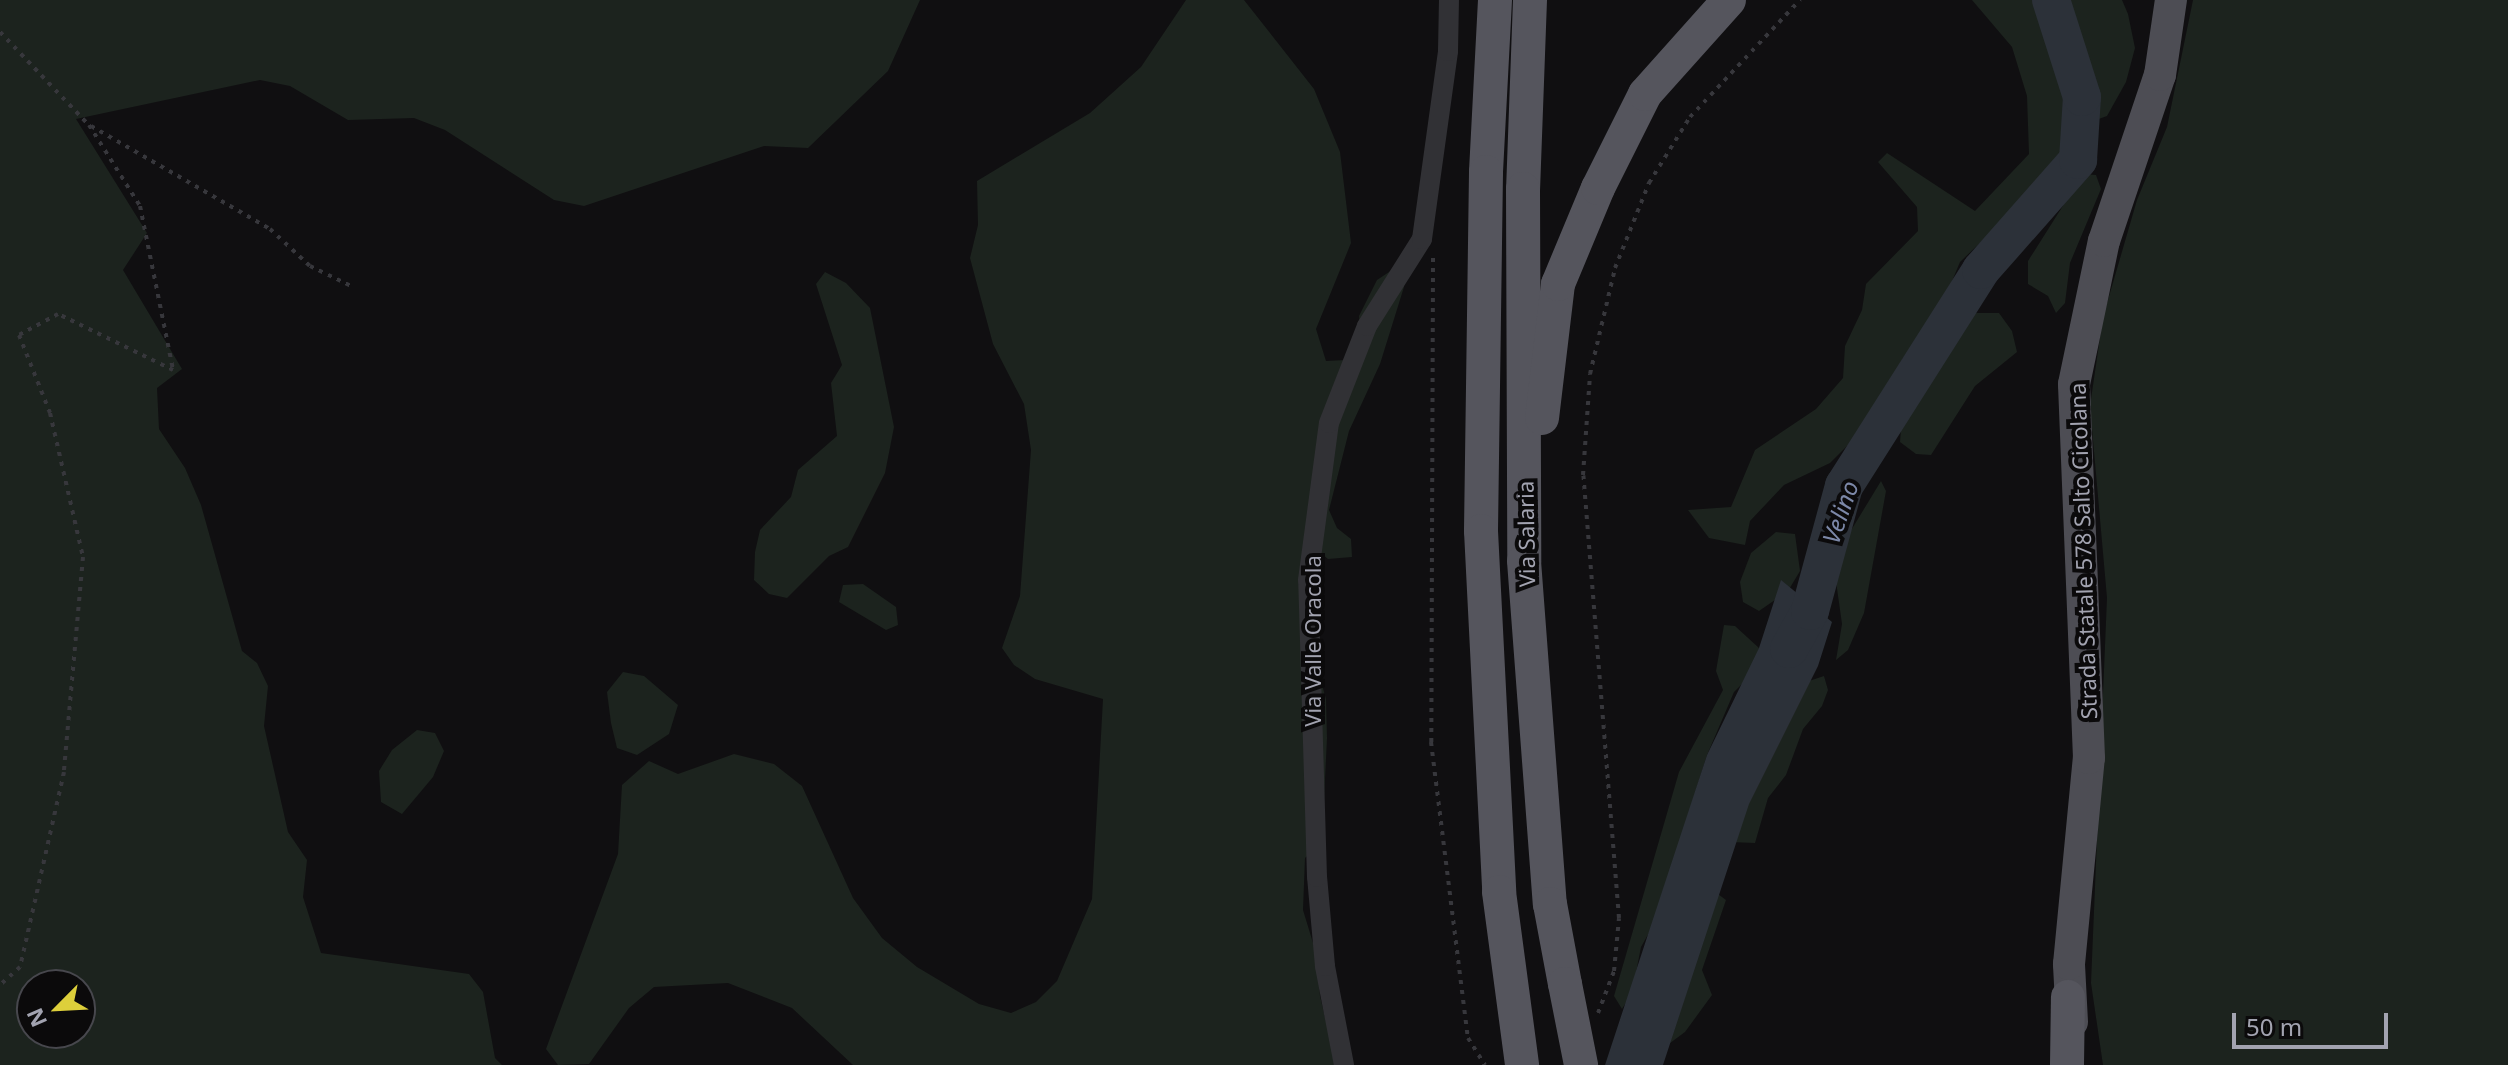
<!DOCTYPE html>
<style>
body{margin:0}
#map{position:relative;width:2508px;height:1065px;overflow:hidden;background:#100f11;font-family:"Noto Sans",sans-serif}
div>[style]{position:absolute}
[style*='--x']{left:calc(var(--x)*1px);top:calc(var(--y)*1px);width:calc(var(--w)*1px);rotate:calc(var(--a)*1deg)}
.green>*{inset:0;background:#1c231e}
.water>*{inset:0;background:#2c3139}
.river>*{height:38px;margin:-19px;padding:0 19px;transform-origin:19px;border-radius:19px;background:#2c3139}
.path>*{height:4px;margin-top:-2px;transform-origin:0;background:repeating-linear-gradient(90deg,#37373c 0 4px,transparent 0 10px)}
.minor>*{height:20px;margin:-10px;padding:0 10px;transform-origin:10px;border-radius:10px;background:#313135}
.primary>*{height:32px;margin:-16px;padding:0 16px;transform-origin:16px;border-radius:16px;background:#4d4d54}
.trunk>*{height:34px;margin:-17px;padding:0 17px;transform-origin:17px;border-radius:17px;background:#55555d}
.trunk-bridge>*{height:34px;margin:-17px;padding:0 17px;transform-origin:17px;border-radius:17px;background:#55555d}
span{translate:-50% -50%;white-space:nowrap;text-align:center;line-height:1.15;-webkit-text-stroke:8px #0b0a0b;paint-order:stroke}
.street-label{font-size:22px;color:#a2a3b0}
.water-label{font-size:24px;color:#7c88a8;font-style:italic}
.north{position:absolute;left:16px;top:969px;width:80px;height:80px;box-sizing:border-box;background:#0b0a0b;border:2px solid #47474d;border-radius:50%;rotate:246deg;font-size:22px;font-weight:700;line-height:32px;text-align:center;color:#a2a3b0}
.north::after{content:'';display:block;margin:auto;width:28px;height:36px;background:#ddcf3b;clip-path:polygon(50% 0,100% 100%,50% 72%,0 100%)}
.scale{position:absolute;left:2232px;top:1013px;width:156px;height:36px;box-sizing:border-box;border:4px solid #a2a3b0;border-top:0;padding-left:10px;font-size:24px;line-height:28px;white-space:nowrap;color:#a2a3b0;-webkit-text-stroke:6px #0b0a0b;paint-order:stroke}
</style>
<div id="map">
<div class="green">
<i style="clip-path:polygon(evenodd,0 0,920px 0,888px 71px,808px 148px,764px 146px,584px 206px,554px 200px,445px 130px,414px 118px,348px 120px,290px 86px,260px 80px,76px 119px,147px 233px,123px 270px,182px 369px,157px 388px,159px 429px,185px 468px,201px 505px,242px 651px,257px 663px,268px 686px,264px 726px,288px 832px,307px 860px,303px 897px,321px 953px,469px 974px,483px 992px,495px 1058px,502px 1065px,0 1065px,0 0,32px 985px,80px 985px,80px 1033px,32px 1033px,32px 985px)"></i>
<i style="clip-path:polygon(1186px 0,1244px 0,1314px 89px,1340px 152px,1351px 243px,1316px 329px,1326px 361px,1345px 360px,1361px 346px,1359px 316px,1377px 280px,1401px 264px,1404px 287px,1380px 364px,1349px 431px,1329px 510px,1337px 528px,1351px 539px,1352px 557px,1328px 559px,1317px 550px,1311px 646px,1326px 699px,1327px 738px,1322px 842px,1305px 858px,1303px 910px,1317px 956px,1320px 996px,1336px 1065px,853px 1065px,792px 1008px,728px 983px,654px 987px,629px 1008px,589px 1064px,558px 1065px,546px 1049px,618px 854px,622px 785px,649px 761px,678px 774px,734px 754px,774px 764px,802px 786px,853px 898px,882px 938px,917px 967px,979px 1004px,1011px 1013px,1036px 1002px,1057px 981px,1092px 899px,1103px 699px,1035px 679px,1014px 665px,1002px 648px,1020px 596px,1031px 450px,1024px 404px,993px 344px,970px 258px,978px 225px,977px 181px,1090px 113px,1141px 67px)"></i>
<i style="clip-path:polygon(1972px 0,2038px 0,2071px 99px,2069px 140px,2050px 176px,1960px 262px,1940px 310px,1903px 358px,1864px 429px,1830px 463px,1784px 485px,1750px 521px,1745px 545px,1709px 538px,1688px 510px,1731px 507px,1755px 450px,1816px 409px,1843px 378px,1845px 346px,1862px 310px,1866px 284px,1918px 231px,1917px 207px,1878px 162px,1887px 153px,1975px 211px,2029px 154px,2027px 96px,2012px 47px)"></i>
<i style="clip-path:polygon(2061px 0,2122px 0,2128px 14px,2135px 48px,2126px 82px,2107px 116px,2096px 120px)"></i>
<i style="clip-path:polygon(2193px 0,2508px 0,2508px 1065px,2103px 1065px,2091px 983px,2107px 598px,2090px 406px,2103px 317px,2137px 200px,2167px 127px)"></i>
<i style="clip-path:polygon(2083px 174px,2096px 175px,2101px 189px,2070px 263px,2065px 303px,2056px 313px,2048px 296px,2028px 284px,2028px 261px)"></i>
<i style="clip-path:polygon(825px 272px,846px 283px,870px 308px,894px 427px,885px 473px,848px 547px,829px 556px,787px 598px,769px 594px,754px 580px,755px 552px,760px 530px,791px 497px,798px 470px,837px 436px,831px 383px,842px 365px,816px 284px)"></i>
<i style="clip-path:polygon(1973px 313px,1999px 313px,2012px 331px,2017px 352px,1975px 386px,1931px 455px,1916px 454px,1900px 442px,1903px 403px,1920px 369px)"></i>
<i style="clip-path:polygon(1881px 481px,1886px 491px,1864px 613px,1848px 650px,1836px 660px,1842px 624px,1833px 560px)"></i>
<i style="clip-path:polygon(1776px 532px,1795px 534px,1800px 571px,1788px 591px,1759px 611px,1743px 602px,1740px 582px,1751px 553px)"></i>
<i style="clip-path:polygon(863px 584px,896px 607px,898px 625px,886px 630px,839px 602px,843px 585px)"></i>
<i style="clip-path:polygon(1724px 625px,1735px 626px,1759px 648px,1756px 670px,1734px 692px,1707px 755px,1654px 924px,1641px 947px,1632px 993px,1622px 1009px,1614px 996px,1679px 772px,1723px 690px,1716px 671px)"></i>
<i style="clip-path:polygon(623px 672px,644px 676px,678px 705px,669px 734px,637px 755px,617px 748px,611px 723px,607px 692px)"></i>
<i style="clip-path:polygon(1824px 676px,1828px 690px,1822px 706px,1803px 729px,1786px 775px,1768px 798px,1755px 843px,1730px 842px,1733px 817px,1806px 682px)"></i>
<i style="clip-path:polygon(417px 730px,435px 733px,444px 751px,433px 777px,402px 814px,381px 802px,379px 771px,392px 750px)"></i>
<i style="clip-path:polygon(1718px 894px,1726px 900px,1702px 970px,1712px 995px,1685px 1032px,1662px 1049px)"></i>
</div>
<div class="water">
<i style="clip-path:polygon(1781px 580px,1832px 622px,1818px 666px,1749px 804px,1663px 1065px,1605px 1065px,1707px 755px,1759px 648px)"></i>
</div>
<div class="river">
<i style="--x:1789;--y:649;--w:43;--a:-61.1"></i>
<i style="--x:1810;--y:611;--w:130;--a:-74.8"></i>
<i style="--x:1844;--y:486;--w:256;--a:-57.6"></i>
<i style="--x:1981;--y:270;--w:147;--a:-48.6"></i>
<i style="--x:2078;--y:160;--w:63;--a:-86.4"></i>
<i style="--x:2082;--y:97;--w:102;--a:-107.7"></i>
</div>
<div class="path">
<i style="--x:0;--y:32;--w:129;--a:46.3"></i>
<i style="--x:89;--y:125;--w:96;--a:57.8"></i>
<i style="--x:140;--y:206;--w:167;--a:78.6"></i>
<i style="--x:173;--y:370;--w:128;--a:-154"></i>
<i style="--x:58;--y:314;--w:44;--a:151.7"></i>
<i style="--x:19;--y:335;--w:84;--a:68.3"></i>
<i style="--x:50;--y:413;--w:148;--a:77.1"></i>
<i style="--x:83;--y:557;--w:216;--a:95.1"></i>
<i style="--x:64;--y:772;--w:200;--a:102.7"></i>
<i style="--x:20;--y:967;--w:27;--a:138"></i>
<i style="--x:91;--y:126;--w:207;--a:29.9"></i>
<i style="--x:270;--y:229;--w:54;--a:42.8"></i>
<i style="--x:310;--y:266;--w:48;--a:26"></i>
<i style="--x:1433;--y:258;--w:484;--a:90.2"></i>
<i style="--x:1431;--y:742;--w:298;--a:82.9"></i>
<i style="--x:1468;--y:1038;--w:32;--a:58"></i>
<i style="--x:1598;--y:1013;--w:45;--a:-69.1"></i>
<i style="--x:1614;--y:971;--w:53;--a:-84.6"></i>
<i style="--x:1619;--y:918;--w:444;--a:-94.6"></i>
<i style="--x:1583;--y:475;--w:101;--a:-86"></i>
<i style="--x:1590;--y:374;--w:109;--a:-76.7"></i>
<i style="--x:1615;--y:268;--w:92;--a:-68.2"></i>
<i style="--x:1649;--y:183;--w:78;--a:-58.2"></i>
<i style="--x:1690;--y:117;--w:161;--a:-46.8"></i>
</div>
<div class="minor">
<i style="--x:1344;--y:1065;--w:101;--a:-100.9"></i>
<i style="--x:1325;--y:966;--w:89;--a:-95.1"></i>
<i style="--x:1317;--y:877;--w:297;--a:-91.7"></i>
<i style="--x:1308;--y:580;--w:158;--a:-82.4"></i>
<i style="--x:1329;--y:423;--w:104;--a:-68.6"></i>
<i style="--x:1367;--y:326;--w:103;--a:-57.7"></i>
<i style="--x:1422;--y:239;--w:190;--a:-82.1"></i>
<i style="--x:1448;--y:51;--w:51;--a:-88.9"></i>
</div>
<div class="primary">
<i style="--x:2072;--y:1022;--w:58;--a:-93"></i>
<i style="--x:2069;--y:964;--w:207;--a:-84.5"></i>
<i style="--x:2089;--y:758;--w:374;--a:-92.3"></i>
<i style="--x:2074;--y:384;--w:146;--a:-78.2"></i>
<i style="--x:2104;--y:241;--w:175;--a:-71.4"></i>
<i style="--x:2160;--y:75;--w:76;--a:-81.7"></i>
</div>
<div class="trunk">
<i style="--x:1495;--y:0;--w:172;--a:93"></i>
<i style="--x:1486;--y:172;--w:359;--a:90.8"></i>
<i style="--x:1481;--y:531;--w:361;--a:87.1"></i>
<i style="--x:1499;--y:892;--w:175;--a:82.4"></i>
<i style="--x:1530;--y:0;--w:189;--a:92.1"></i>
<i style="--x:1523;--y:189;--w:372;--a:89.8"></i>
<i style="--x:1524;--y:561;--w:344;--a:85.7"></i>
<i style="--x:1550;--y:904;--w:81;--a:79.4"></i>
<i style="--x:1542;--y:418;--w:135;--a:-83.2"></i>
<i style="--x:1558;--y:284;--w:104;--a:-67.4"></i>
<i style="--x:1598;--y:188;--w:105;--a:-63.4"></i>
<i style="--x:1645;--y:94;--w:126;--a:-48.2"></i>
<i style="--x:2067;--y:1065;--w:68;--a:-89.2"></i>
</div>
<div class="trunk-bridge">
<i style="--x:1565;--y:984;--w:83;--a:78.8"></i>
</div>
<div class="street-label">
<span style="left:1526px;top:534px;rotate:-91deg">Via Salaria</span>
<span style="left:2083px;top:551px;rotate:-92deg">Strada Statale 578 Salto Cicolana</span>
<span style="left:1313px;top:641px;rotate:-90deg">Via Valle Oracola</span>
</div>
<div class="water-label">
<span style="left:1840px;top:512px;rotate:-71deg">Velino</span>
</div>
<div class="north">N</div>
<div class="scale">50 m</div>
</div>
